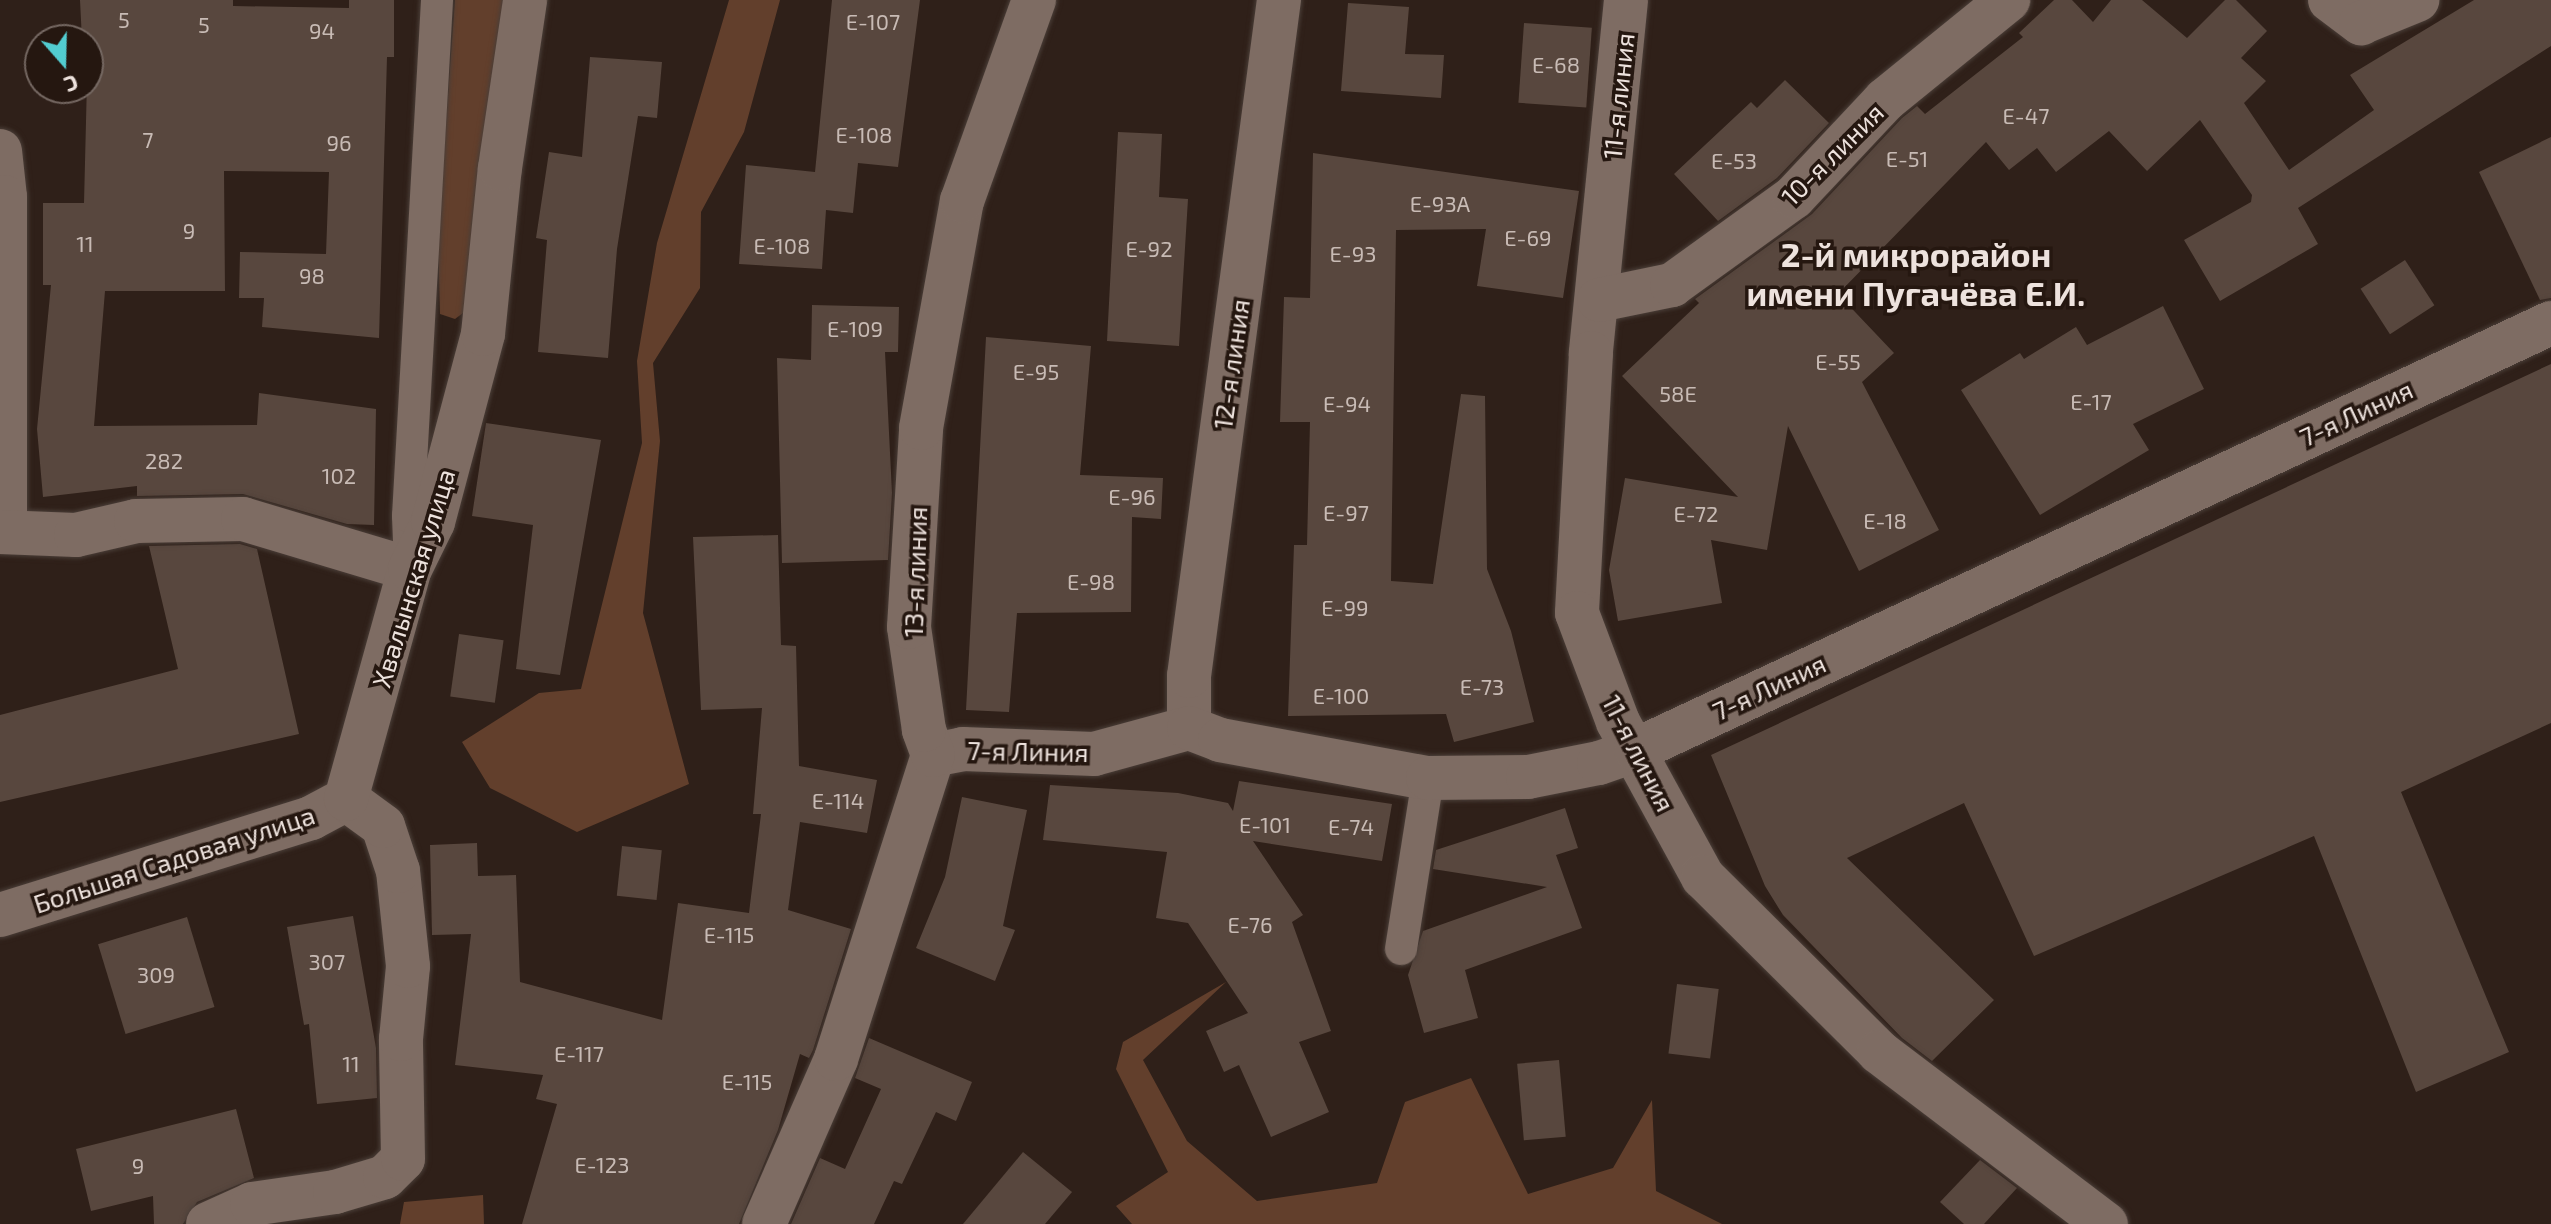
<!DOCTYPE html>
<meta charset="utf-8">
<style>
body{margin:0}
#map{position:relative;width:2551px;height:1224px;overflow:hidden;background:#2f2019;font-family:"Exo 2",sans-serif}
div>[style]{position:absolute}
[style*='--x']{left:calc(var(--x)*1px);top:calc(var(--y)*1px);width:calc(var(--w)*1px);rotate:calc(var(--a)*1deg)}
.green>*{inset:0;background:#623f2c}
.building>*{inset:0;background:#58473e;transform-origin:0 0}
.roads{filter:drop-shadow(0 0 2px #4a3e38) drop-shadow(0 0 2px #4a3e38)}
.service>*{height:32px;margin:-16px;padding:0 16px;transform-origin:16px;border-radius:16px;background:#7e6c63}
.minor>*{height:44px;margin:-22px;padding:0 22px;transform-origin:22px;border-radius:22px;background:#7e6c63}
span{translate:-50% -50%;white-space:nowrap;text-align:center;line-height:1.15;-webkit-text-stroke:7px #251710;paint-order:stroke}
.number-label{font-size:22px;color:#c8bbb5}
.number-label span{-webkit-text-stroke-width:0}
.street-label{font-size:26px;color:#ede2dd}
.district-label{font-size:34px;color:#ede2dd;font-weight:700}
.north{position:absolute;left:24px;top:24px;width:80px;height:80px;box-sizing:border-box;background:#251710;border:2px solid #756862;border-radius:50%;rotate:160deg;font-size:22px;font-weight:700;line-height:32px;text-align:center;color:#ede2dd}
.north::after{content:'';display:block;margin:auto;width:28px;height:36px;background:#52ccd0;clip-path:polygon(50% 0,100% 100%,50% 72%,0 100%)}
</style>
<div id="map">
<div class="green">
<i style="clip-path:polygon(455px 0,509px 0,471px 307px,455px 319px,440px 314px,438px 233px)"></i>
<i style="clip-path:polygon(729px 0,780px 0,744px 132px,701px 212px,700px 288px,653px 363px,660px 441px,643px 613px,689px 784px,577px 832px,490px 788px,462px 742px,539px 693px,581px 689px,642px 443px,637px 361px,657px 243px)"></i>
<i style="clip-path:polygon(1226px 982px,1143px 1060px,1187px 1141px,1257px 1201px,1377px 1183px,1405px 1102px,1471px 1078px,1528px 1194px,1613px 1168px,1652px 1100px,1656px 1191px,1722px 1224px,1132px 1224px,1116px 1206px,1168px 1172px,1116px 1069px,1123px 1042px)"></i>
<i style="clip-path:polygon(483px 1195px,484px 1224px,400px 1224px,404px 1202px)"></i>
</div>
<div class="building">
<i style="clip-path:polygon(80px 0,233px 0,233px 6px,349px 8px,349px 0,394px 0,394px 57px,387px 57px,379px 338px,262px 327px,264px 298px,239px 298px,240px 252px,326px 254px,329px 172px,224px 171px,225px 291px,105px 291px,94px 426px,257px 425px,259px 393px,376px 409px,374px 525px,347px 524px,243px 494px,137px 496px,137px 486px,43px 497px,37px 429px,51px 285px,43px 285px,43px 203px,84px 203px,88px 40px,82px 40px)"></i>
<i style="clip-path:polygon(832px 0,920px 0,898px 167px,858px 163px,853px 213px,826px 210px,822px 269px,739px 264px,746px 165px,815px 172px)"></i>
<i style="clip-path:polygon(2054px 0,2072px 0,2093px 22px,2111px 0,2142px 0,2187px 38px,2225px 0,2236px 0,2267px 31px,2241px 58px,2266px 81px,2244px 103px,2289px 170px,2374px 110px,2350px 75px,2474px 0,2551px 0,2551px 46px,2298px 208px,2318px 244px,2220px 301px,2184px 240px,2251px 202px,2252px 195px,2200px 120px,2147px 171px,2109px 131px,2056px 172px,2037px 148px,2009px 170px,1986px 142px,1838px 294px,1894px 353px,1862px 382px,1939px 530px,1859px 571px,1788px 426px,1767px 550px,1711px 540px,1722px 603px,1618px 621px,1609px 570px,1625px 478px,1738px 497px,1622px 376px,1699px 303px,1695px 299px,1812px 214px,1902px 118px,1917px 106px,1925px 114px,2023px 37px,2019px 33px)"></i>
<i style="clip-path:polygon(1348px 3px,1409px 7px,1405px 54px,1444px 55px,1441px 98px,1341px 91px)"></i>
<i style="left:1524px;top:23px;width:68px;height:80px;rotate:4deg"></i>
<i style="clip-path:polygon(590px 57px,662px 62px,657px 118px,638px 116px,617px 249px,608px 358px,538px 352px,547px 240px,536px 238px,549px 152px,582px 157px)"></i>
<i style="clip-path:polygon(1785px 80px,1829px 123px,1777px 178px,1718px 221px,1674px 174px,1751px 102px,1757px 108px)"></i>
<i style="clip-path:polygon(1118px 132px,1162px 134px,1159px 197px,1188px 199px,1179px 346px,1107px 341px)"></i>
<i style="clip-path:polygon(2551px 137px,2551px 298px,2540px 300px,2479px 172px)"></i>
<i style="clip-path:polygon(1313px 153px,1579px 191px,1563px 298px,1477px 286px,1486px 229px,1396px 230px,1391px 581px,1433px 584px,1461px 394px,1485px 396px,1487px 569px,1511px 631px,1534px 722px,1454px 742px,1446px 714px,1288px 716px,1294px 545px,1307px 545px,1310px 422px,1280px 422px,1284px 297px,1310px 298px)"></i>
<i style="left:2405px;top:260px;width:54px;height:53px;rotate:57deg"></i>
<i style="clip-path:polygon(812px 305px,899px 307px,898px 352px,885px 352px,892px 493px,888px 560px,782px 563px,777px 358px,811px 360px)"></i>
<i style="clip-path:polygon(2163px 306px,2204px 389px,2133px 424px,2149px 450px,2040px 515px,1961px 390px,2020px 353px,2024px 359px,2076px 327px,2087px 345px)"></i>
<i style="clip-path:polygon(986px 337px,1091px 346px,1080px 475px,1163px 478px,1161px 519px,1132px 517px,1131px 612px,1017px 613px,1009px 712px,966px 710px)"></i>
<i style="clip-path:polygon(2551px 364px,2551px 723px,2401px 792px,2509px 1052px,2416px 1092px,2314px 836px,2034px 956px,1964px 803px,1847px 858px,1994px 1000px,1932px 1061px,1902px 1038px,1783px 915px,1765px 886px,1711px 755px)"></i>
<i style="clip-path:polygon(486px 423px,601px 440px,560px 675px,516px 669px,533px 525px,472px 516px)"></i>
<i style="clip-path:polygon(778px 535px,781px 645px,796px 646px,799px 766px,877px 780px,867px 833px,800px 822px,788px 910px,851px 929px,813px 1050px,809px 1058px,800px 1054px,778px 1130px,739px 1224px,522px 1224px,557px 1104px,536px 1099px,543px 1075px,455px 1065px,471px 934px,432px 935px,430px 845px,477px 843px,478px 876px,516px 875px,520px 982px,662px 1020px,678px 903px,749px 913px,761px 814px,753px 814px,762px 708px,701px 710px,693px 537px)"></i>
<i style="clip-path:polygon(240px 544px,257px 549px,299px 734px,0 802px,0 715px,178px 669px,149px 546px)"></i>
<i style="left:459px;top:634px;width:45px;height:63px;rotate:8deg"></i>
<i style="clip-path:polygon(1239px 781px,1392px 804px,1382px 861px,1253px 841px,1303px 915px,1292px 922px,1331px 1031px,1299px 1042px,1329px 1112px,1271px 1137px,1239px 1065px,1224px 1072px,1206px 1031px,1248px 1013px,1188px 923px,1156px 918px,1167px 852px,1043px 840px,1050px 785px,1178px 793px,1228px 803px,1233px 811px)"></i>
<i style="clip-path:polygon(962px 797px,1027px 810px,1003px 926px,1015px 930px,995px 981px,916px 948px,945px 877px)"></i>
<i style="clip-path:polygon(1565px 808px,1578px 848px,1556px 855px,1582px 928px,1465px 970px,1478px 1018px,1424px 1033px,1408px 975px,1423px 931px,1547px 887px,1433px 869px,1436px 850px)"></i>
<i style="left:622px;top:846px;width:40px;height:50px;rotate:6deg"></i>
<i style="clip-path:polygon(353px 916px,376px 1048px,377px 1098px,317px 1104px,309px 1024px,304px 1025px,287px 927px)"></i>
<i style="left:187px;top:917px;width:94px;height:93px;rotate:73deg"></i>
<i style="left:1677px;top:984px;width:42px;height:70px;rotate:7deg"></i>
<i style="clip-path:polygon(869px 1038px,972px 1082px,956px 1121px,936px 1112px,902px 1184px,894px 1181px,874px 1224px,791px 1224px,820px 1158px,845px 1169px,881px 1089px,855px 1078px)"></i>
<i style="left:1559px;top:1060px;width:77px;height:42px;rotate:85deg"></i>
<i style="clip-path:polygon(236px 1109px,254px 1178px,197px 1202px,183px 1224px,154px 1224px,153px 1196px,91px 1211px,76px 1149px)"></i>
<i style="clip-path:polygon(1023px 1152px,1072px 1192px,1045px 1224px,963px 1224px)"></i>
<i style="clip-path:polygon(1980px 1160px,2017px 1188px,1984px 1224px,1964px 1224px,1940px 1202px)"></i>
</div>
<div class="roads">
<div class="service">
<i style="--x:410;--y:566;--w:50;--a:-92.3"></i>
<i style="--x:408;--y:516;--w:517;--a:-86.78"></i>
<i style="--x:1401;--y:949;--w:173;--a:-81"></i>
</div>
<div class="minor">
<i style="--x:1626;--y:0;--w:355;--a:95.7"></i>
<i style="--x:1591;--y:353;--w:260;--a:93.1"></i>
<i style="--x:1577;--y:613;--w:116;--a:69.4"></i>
<i style="--x:1618;--y:722;--w:177;--a:61.3"></i>
<i style="--x:1703;--y:877;--w:248;--a:44.8"></i>
<i style="--x:1879;--y:1052;--w:285;--a:37.2"></i>
<i style="--x:2330;--y:0;--w:39;--a:37"></i>
<i style="--x:2361;--y:23;--w:61;--a:-22.3"></i>
<i style="--x:0;--y:151;--w:46;--a:83.8"></i>
<i style="--x:5;--y:197;--w:334;--a:90"></i>
<i style="--x:1599;--y:300;--w:75;--a:-11.6"></i>
<i style="--x:1672;--y:285;--w:150;--a:-35.8"></i>
<i style="--x:1794;--y:197;--w:133;--a:-46.8"></i>
<i style="--x:1885;--y:100;--w:159;--a:-39.1"></i>
<i style="--x:0;--y:532;--w:76;--a:2.3"></i>
<i style="--x:76;--y:535;--w:62;--a:-13.1"></i>
<i style="--x:136;--y:521;--w:107;--a:-1.1"></i>
<i style="--x:243;--y:519;--w:174;--a:16.7"></i>
<i style="--x:1189;--y:728;--w:52;--a:-90"></i>
<i style="--x:1189;--y:676;--w:682;--a:-82.42"></i>
<i style="--x:933;--y:755;--w:31;--a:-11"></i>
<i style="--x:963;--y:749;--w:131;--a:2.2"></i>
<i style="--x:1094;--y:754;--w:98;--a:-15.3"></i>
<i style="--x:1189;--y:728;--w:33;--a:21"></i>
<i style="--x:1220;--y:740;--w:211;--a:10.4"></i>
<i style="--x:1428;--y:778;--w:100;--a:-0.6"></i>
<i style="--x:1528;--y:777;--w:72;--a:-11.2"></i>
<i style="--x:1599;--y:763;--w:39;--a:-19"></i>
<i style="--x:1636;--y:750;--w:1010;--a:-25.02"></i>
<i style="--x:0;--y:915;--w:326;--a:-17.3"></i>
<i style="--x:311;--y:818;--w:40;--a:-28"></i>
<i style="--x:208;--y:1224;--w:48;--a:-24.4"></i>
<i style="--x:252;--y:1204;--w:84;--a:-8.2"></i>
<i style="--x:335;--y:1192;--w:52;--a:-16.7"></i>
<i style="--x:385;--y:1177;--w:25;--a:-45"></i>
<i style="--x:403;--y:1159;--w:120;--a:-91"></i>
<i style="--x:401;--y:1039;--w:73;--a:-84.5"></i>
<i style="--x:408;--y:966;--w:96;--a:-96"></i>
<i style="--x:398;--y:871;--w:47;--a:-108.4"></i>
<i style="--x:383;--y:826;--w:46;--a:-143.9"></i>
<i style="--x:346;--y:799;--w:239;--a:-74.5"></i>
<i style="--x:410;--y:569;--w:52;--a:-63.9"></i>
<i style="--x:433;--y:522;--w:195;--a:-75.1"></i>
<i style="--x:483;--y:334;--w:167;--a:-84.2"></i>
<i style="--x:500;--y:168;--w:170;--a:-81.5"></i>
<i style="--x:764;--y:1224;--w:180;--a:-66.4"></i>
<i style="--x:836;--y:1059;--w:319;--a:-72.3"></i>
<i style="--x:933;--y:755;--w:27;--a:-110"></i>
<i style="--x:924;--y:730;--w:104;--a:-98.3"></i>
<i style="--x:909;--y:627;--w:199;--a:-86.5"></i>
<i style="--x:921;--y:428;--w:231;--a:-79.8"></i>
<i style="--x:962;--y:201;--w:214;--a:-70.3"></i>
</div>
</div>
<div class="number-label">
<span style="left:124px;top:20px">5</span>
<span style="left:873px;top:22px">Е-107</span>
<span style="left:204px;top:25px">5</span>
<span style="left:322px;top:31px">94</span>
<span style="left:1556px;top:65px">Е-68</span>
<span style="left:2026px;top:116px">Е-47</span>
<span style="left:864px;top:135px">Е-108</span>
<span style="left:148px;top:140px">7</span>
<span style="left:339px;top:143px">96</span>
<span style="left:1907px;top:159px">Е-51</span>
<span style="left:1734px;top:161px">Е-53</span>
<span style="left:1440px;top:204px">Е-93А</span>
<span style="left:189px;top:231px">9</span>
<span style="left:1528px;top:238px">Е-69</span>
<span style="left:85px;top:244px">11</span>
<span style="left:782px;top:246px">Е-108</span>
<span style="left:1149px;top:249px">Е-92</span>
<span style="left:1353px;top:254px">Е-93</span>
<span style="left:312px;top:276px">98</span>
<span style="left:855px;top:329px">Е-109</span>
<span style="left:1838px;top:362px">Е-55</span>
<span style="left:1036px;top:372px">Е-95</span>
<span style="left:1678px;top:394px">58Е</span>
<span style="left:2091px;top:402px">Е-17</span>
<span style="left:1347px;top:404px">Е-94</span>
<span style="left:164px;top:461px">282</span>
<span style="left:339px;top:476px">102</span>
<span style="left:1132px;top:497px">Е-96</span>
<span style="left:1346px;top:513px">Е-97</span>
<span style="left:1696px;top:514px">Е-72</span>
<span style="left:1885px;top:521px">Е-18</span>
<span style="left:1091px;top:582px">Е-98</span>
<span style="left:1345px;top:608px">Е-99</span>
<span style="left:1482px;top:687px">Е-73</span>
<span style="left:1341px;top:696px">Е-100</span>
<span style="left:838px;top:801px">Е-114</span>
<span style="left:1265px;top:825px">Е-101</span>
<span style="left:1351px;top:827px">Е-74</span>
<span style="left:1250px;top:925px">Е-76</span>
<span style="left:729px;top:935px">Е-115</span>
<span style="left:327px;top:962px">307</span>
<span style="left:156px;top:975px">309</span>
<span style="left:579px;top:1054px">Е-117</span>
<span style="left:351px;top:1064px">11</span>
<span style="left:747px;top:1082px">Е-115</span>
<span style="left:602px;top:1165px">Е-123</span>
<span style="left:138px;top:1166px">9</span>
</div>
<div class="street-label">
<span style="left:1618px;top:96px;rotate:-84deg">11-я линия</span>
<span style="left:1832px;top:154px;rotate:-45deg">10-я линия</span>
<span style="left:1231px;top:364px;rotate:-82deg">12-я линия</span>
<span style="left:2356px;top:413px;rotate:-25deg">7-я Линия</span>
<span style="left:915px;top:572px;rotate:-88deg">13-я линия</span>
<span style="left:413px;top:578px;rotate:-73deg">Хвалынская улица</span>
<span style="left:1769px;top:687px;rotate:-25deg">7-я Линия</span>
<span style="left:1028px;top:751px;rotate:1deg">7-я Линия</span>
<span style="left:1639px;top:753px;rotate:63deg">11-я линия</span>
<span style="left:174px;top:859px;rotate:-18deg">Большая Садовая улица</span>
</div>
<div class="district-label">
<span style="left:1916px;top:273px">2-й микрорайон<br>имени Пугачёва Е.И.</span>
</div>
<div class="north">С</div>
</div>
